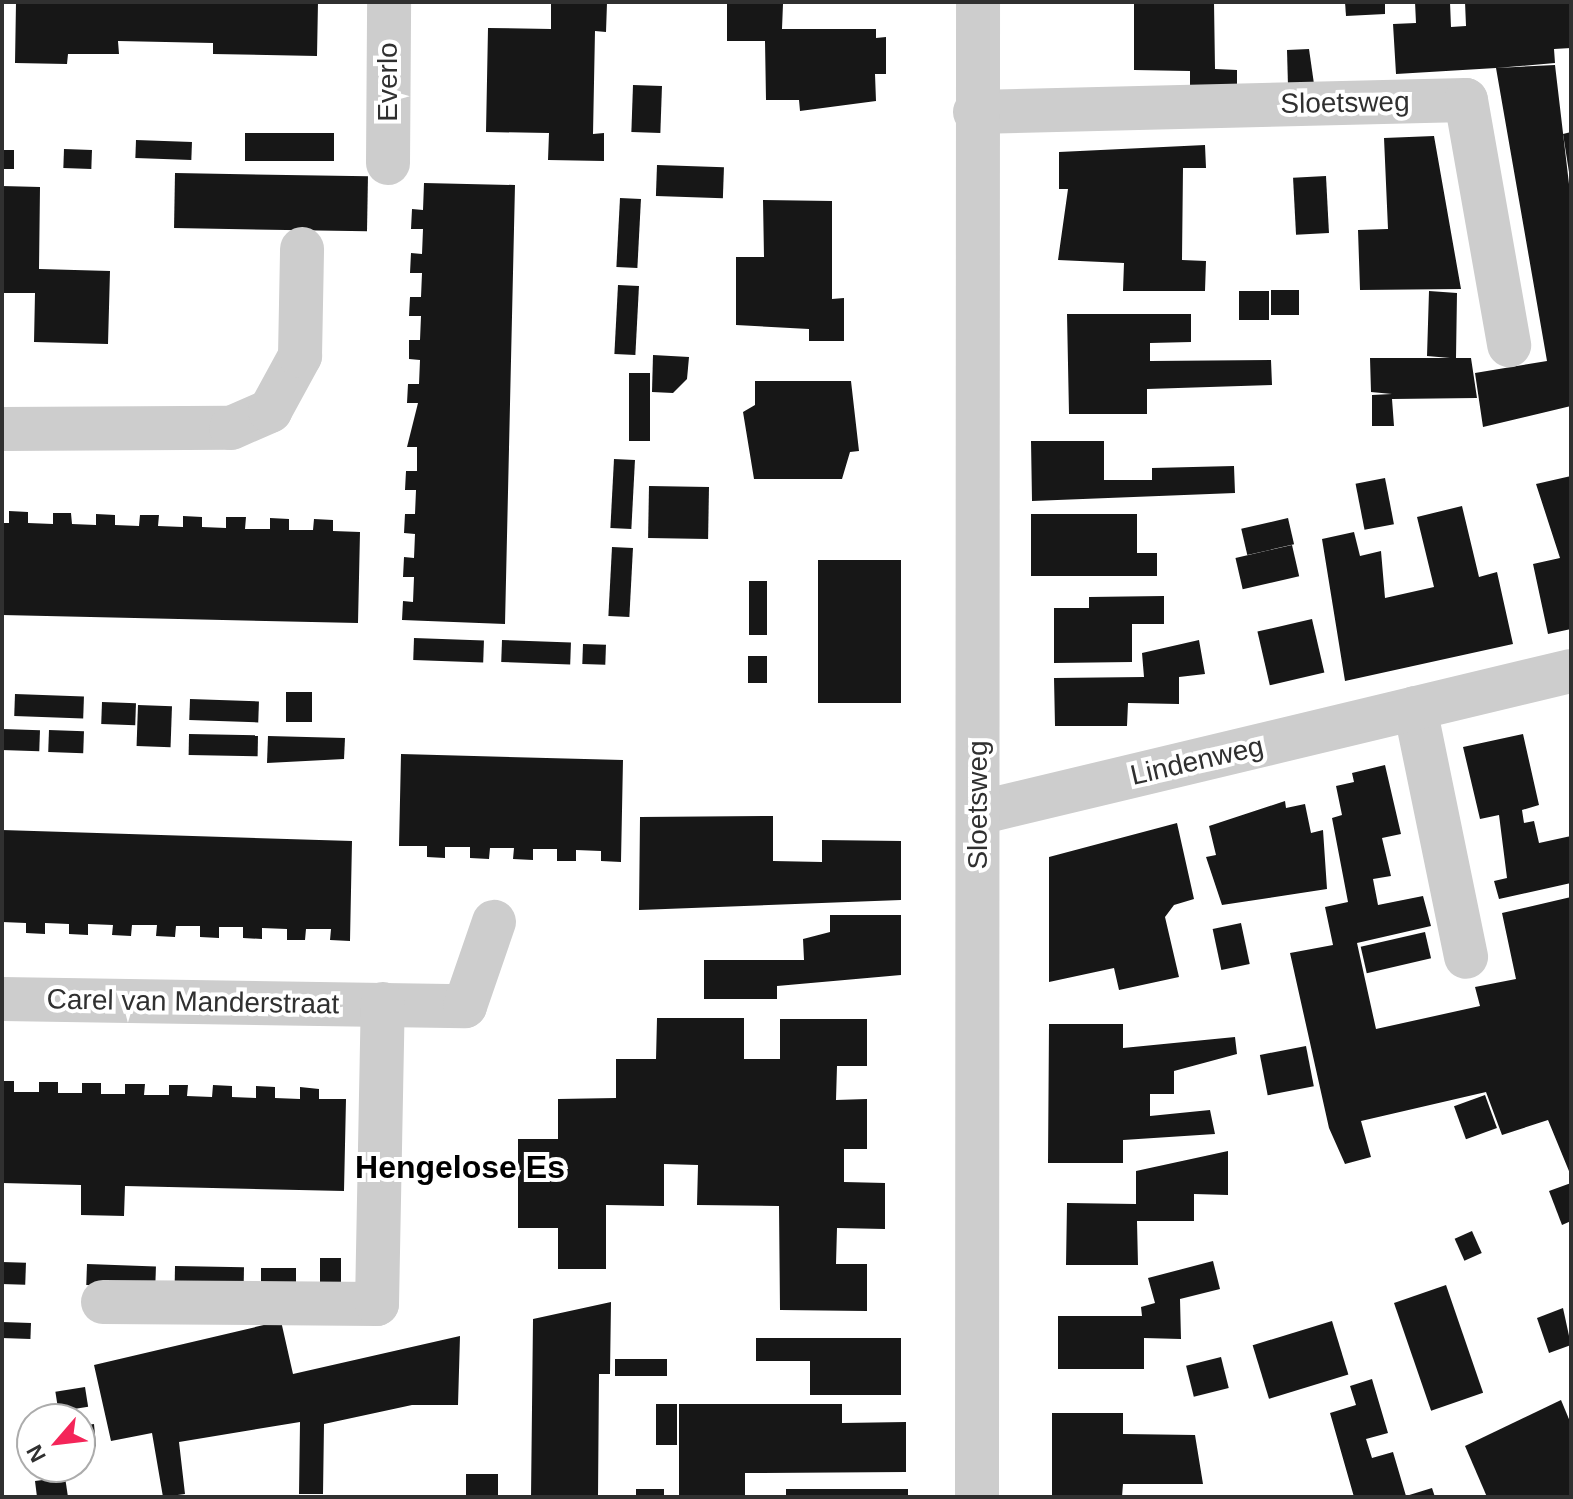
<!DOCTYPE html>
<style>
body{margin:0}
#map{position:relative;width:1573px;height:1499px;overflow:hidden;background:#fff;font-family:Arial,sans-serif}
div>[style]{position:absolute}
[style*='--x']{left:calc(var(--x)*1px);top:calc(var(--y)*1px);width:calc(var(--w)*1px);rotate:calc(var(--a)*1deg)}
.building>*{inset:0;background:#171717;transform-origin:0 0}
.minor>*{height:44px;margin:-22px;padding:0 22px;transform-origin:22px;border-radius:22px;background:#cdcdcd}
span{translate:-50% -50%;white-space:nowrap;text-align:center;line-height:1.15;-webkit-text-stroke:8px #fff;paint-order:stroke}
.street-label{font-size:28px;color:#303030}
.quarter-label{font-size:32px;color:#000;font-weight:700}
.frame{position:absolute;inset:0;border:4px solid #303030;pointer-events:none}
.north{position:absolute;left:16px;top:1403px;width:80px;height:80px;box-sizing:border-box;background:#fff;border:2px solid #acacac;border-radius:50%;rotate:242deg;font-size:22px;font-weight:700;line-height:32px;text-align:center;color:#303030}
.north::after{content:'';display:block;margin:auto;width:28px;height:36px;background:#f42559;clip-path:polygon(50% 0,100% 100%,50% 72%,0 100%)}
</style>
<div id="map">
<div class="building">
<i style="clip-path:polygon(16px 2px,318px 2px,317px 56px,213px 54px,213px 43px,118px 41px,119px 54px,68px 54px,67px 64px,15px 63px)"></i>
<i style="clip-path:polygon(551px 2px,607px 3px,606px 32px,595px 31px,593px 134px,604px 133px,604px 161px,548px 160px,549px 133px,486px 132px,488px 28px,551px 29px)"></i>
<i style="clip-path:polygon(1134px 2px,1214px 2px,1215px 69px,1237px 70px,1237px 94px,1190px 95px,1190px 71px,1134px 70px)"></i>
<i style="clip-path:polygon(1345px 2px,1385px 2px,1385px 14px,1346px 16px)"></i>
<i style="clip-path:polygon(1415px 2px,1450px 2px,1451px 27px,1466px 26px,1465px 2px,1571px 2px,1571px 48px,1554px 49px,1555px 63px,1496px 68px,1555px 65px,1571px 201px,1571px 406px,1483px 427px,1475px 373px,1547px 361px,1496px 68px,1396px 74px,1393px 24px,1416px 23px)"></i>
<i style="clip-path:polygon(727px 4px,783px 4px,782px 29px,876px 29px,876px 38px,886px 37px,886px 74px,875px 74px,876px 101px,800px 111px,799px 100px,766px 100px,765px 41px,727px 41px)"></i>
<i style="clip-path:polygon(1309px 49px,1314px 84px,1288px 86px,1287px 50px)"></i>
<i style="left:633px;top:85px;width:29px;height:47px;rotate:2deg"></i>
<i style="clip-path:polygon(1571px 132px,1571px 171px,1569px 172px,1563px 134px)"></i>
<i style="left:245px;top:133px;width:89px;height:28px"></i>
<i style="clip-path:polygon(1434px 136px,1461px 289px,1360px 290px,1358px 230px,1388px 229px,1384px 138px)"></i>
<i style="left:136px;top:140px;width:56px;height:18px;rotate:2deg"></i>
<i style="clip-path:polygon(1205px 145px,1206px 168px,1183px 168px,1182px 260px,1206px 261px,1205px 291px,1123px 291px,1124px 263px,1058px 260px,1068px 189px,1059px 189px,1059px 152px)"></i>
<i style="left:64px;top:149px;width:28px;height:19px;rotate:2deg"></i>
<i style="left:2px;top:150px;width:12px;height:19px"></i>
<i style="left:657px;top:165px;width:67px;height:31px;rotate:2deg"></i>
<i style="left:175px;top:173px;width:193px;height:55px;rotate:1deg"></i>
<i style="left:1326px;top:176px;width:57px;height:33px;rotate:87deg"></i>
<i style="clip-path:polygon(424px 183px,515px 185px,505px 624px,402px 620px,403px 601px,413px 602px,414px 577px,403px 577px,404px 557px,414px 558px,415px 534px,404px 533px,405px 514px,415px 514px,416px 490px,405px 490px,406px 471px,417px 471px,417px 447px,407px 447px,418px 403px,407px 403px,408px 384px,419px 384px,420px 360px,409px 359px,409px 340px,420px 340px,421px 316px,409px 316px,410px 297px,421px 297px,422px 273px,410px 273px,411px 253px,422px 254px,423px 229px,411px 229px,412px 209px,423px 210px)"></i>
<i style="clip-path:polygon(2px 186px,40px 187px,39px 269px,110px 271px,108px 344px,34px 342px,35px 293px,2px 293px)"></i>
<i style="left:620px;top:198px;width:21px;height:69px;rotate:3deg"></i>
<i style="clip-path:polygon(763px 200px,832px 201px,832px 299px,844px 298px,844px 341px,809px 341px,809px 329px,736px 325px,736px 257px,764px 257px)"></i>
<i style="left:618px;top:285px;width:21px;height:69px;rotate:3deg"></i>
<i style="left:1299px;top:290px;width:25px;height:28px;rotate:90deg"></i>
<i style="left:1269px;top:291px;width:29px;height:30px;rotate:90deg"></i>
<i style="clip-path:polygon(1429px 291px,1457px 293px,1456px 358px,1471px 358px,1477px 398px,1392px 399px,1394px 426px,1372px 426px,1372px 395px,1392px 394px,1371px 392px,1370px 358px,1450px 358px,1427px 356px)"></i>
<i style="clip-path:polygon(1067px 314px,1191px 314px,1191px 342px,1150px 343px,1150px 361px,1271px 360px,1272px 385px,1147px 389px,1147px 414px,1069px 414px)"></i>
<i style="clip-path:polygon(653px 355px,689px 357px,687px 379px,673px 393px,652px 392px)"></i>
<i style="left:629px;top:373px;width:21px;height:68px"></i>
<i style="clip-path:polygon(755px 381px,851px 381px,859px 451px,850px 452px,842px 479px,754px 479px,743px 412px,755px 405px)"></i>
<i style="clip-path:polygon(1031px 441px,1104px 441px,1104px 480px,1152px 480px,1152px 468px,1234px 466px,1235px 493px,1032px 501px)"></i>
<i style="left:614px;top:459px;width:21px;height:69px;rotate:3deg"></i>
<i style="clip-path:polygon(1571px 476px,1571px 629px,1548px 634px,1533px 564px,1560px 558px,1536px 484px)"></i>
<i style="left:1385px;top:478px;width:47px;height:30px;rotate:79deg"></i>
<i style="left:649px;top:486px;width:60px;height:52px;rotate:1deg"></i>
<i style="clip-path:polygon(1462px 506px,1479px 577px,1497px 572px,1513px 644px,1345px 681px,1322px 539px,1354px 532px,1360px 556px,1381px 551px,1385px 598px,1434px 587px,1417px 517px)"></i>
<i style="clip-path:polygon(9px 511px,28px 512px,28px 523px,53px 524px,53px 513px,71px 513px,72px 524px,96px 525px,96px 514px,115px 515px,115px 525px,139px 526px,140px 515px,159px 515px,158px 526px,183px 527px,183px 516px,202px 517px,202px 527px,226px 528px,226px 517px,246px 517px,245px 529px,270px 529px,270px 518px,289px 519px,289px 530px,313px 530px,314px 519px,333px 520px,333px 531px,360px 532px,358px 623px,2px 615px,2px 523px,9px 523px)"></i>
<i style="clip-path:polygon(1031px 514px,1137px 514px,1137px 553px,1157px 553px,1157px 576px,1031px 576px)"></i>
<i style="left:1288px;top:518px;width:27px;height:48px;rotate:77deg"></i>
<i style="left:1292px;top:545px;width:32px;height:58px;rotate:77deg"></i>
<i style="left:612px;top:547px;width:21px;height:69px;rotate:3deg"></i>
<i style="left:818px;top:560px;width:83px;height:143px"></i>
<i style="left:749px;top:581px;width:18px;height:54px"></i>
<i style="clip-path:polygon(1164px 596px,1164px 624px,1132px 624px,1132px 662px,1054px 663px,1054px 608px,1089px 608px,1089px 597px)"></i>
<i style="left:1312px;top:619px;width:55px;height:56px;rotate:77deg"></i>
<i style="left:414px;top:638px;width:70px;height:22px;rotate:2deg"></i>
<i style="left:502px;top:640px;width:69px;height:22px;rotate:2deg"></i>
<i style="clip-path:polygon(1199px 640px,1205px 674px,1179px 677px,1179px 704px,1128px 703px,1127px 726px,1055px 726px,1054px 678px,1144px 677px,1142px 653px)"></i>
<i style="left:583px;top:644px;width:23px;height:20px;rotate:2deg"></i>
<i style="left:748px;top:656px;width:19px;height:27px"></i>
<i style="left:286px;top:692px;width:26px;height:30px"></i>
<i style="left:15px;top:694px;width:69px;height:22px;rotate:2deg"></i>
<i style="left:190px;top:699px;width:69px;height:21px;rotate:2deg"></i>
<i style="left:102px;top:702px;width:34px;height:22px;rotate:2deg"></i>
<i style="left:138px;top:705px;width:34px;height:41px;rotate:2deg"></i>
<i style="left:2px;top:729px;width:38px;height:21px;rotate:2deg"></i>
<i style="left:49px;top:730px;width:35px;height:22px;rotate:2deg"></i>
<i style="left:189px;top:734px;width:69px;height:21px;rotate:1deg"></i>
<i style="clip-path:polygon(1523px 734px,1539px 805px,1522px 810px,1524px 823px,1534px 821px,1539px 843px,1571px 836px,1571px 883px,1499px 899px,1494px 881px,1507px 878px,1499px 815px,1480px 819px,1463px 747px)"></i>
<i style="clip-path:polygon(268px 736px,345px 738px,344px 759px,267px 763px)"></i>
<i style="clip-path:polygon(401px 754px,623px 760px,621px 862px,601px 861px,601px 851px,576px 850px,576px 861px,557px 861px,557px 849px,533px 849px,533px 860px,513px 859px,514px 848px,490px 848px,489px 859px,470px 858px,470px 847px,445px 847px,445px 858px,427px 857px,427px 846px,399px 846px)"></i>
<i style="clip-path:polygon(1385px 765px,1401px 834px,1382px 838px,1391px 876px,1373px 879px,1378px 905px,1423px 896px,1431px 926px,1357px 943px,1376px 1029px,1480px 1006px,1475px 987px,1516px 979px,1502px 913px,1571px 897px,1571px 1176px,1548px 1120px,1502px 1135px,1486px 1092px,1361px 1121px,1371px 1157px,1345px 1164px,1329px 1128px,1290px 953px,1333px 945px,1325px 907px,1348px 902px,1332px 818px,1342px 815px,1336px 786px,1354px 782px,1352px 773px)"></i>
<i style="clip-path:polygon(1285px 801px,1286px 808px,1305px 804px,1311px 833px,1323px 830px,1327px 889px,1222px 905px,1206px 857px,1216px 855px,1209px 826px)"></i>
<i style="clip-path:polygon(773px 816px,773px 861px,822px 862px,822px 840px,901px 841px,901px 900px,639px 910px,640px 817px)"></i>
<i style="clip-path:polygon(1177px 823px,1194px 899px,1174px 905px,1165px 917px,1179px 977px,1119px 990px,1114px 968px,1049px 982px,1049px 857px)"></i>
<i style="clip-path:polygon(2px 830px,352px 841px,350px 941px,330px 940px,331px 929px,306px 929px,305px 940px,287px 940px,287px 929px,262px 928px,262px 939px,243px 938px,243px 927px,219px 927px,219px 938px,200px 937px,200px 926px,176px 926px,175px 937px,156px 936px,157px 925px,132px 925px,131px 936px,112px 935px,113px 925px,88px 924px,88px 935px,69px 934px,69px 924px,45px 923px,45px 934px,26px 933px,26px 923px,2px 922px)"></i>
<i style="clip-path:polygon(830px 915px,901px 915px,901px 975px,777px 986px,777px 999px,704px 999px,704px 960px,804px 960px,803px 939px,830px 932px)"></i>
<i style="left:1241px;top:923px;width:42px;height:29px;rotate:78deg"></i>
<i style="left:1425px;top:932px;width:27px;height:66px;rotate:77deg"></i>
<i style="clip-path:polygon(657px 1018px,744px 1018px,744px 1059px,780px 1059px,780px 1019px,867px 1019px,867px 1066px,837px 1066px,836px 1100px,867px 1099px,867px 1149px,844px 1149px,844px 1182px,885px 1183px,885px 1229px,837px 1228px,836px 1264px,867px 1264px,867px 1311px,780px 1310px,779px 1206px,697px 1205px,698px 1165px,664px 1164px,664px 1206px,606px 1205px,606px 1269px,558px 1269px,558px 1228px,518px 1228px,518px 1139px,558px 1139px,558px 1099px,616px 1098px,616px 1059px,656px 1059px)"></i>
<i style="clip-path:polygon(1049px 1024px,1123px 1024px,1123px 1048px,1235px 1037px,1237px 1054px,1174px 1071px,1174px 1094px,1150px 1094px,1150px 1116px,1210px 1110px,1215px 1134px,1123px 1140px,1123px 1163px,1048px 1163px)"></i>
<i style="left:1306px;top:1046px;width:41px;height:47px;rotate:79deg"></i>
<i style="clip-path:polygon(2px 1081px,14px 1081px,14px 1092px,39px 1092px,39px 1082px,58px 1082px,58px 1093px,82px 1093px,82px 1083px,101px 1083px,101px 1094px,125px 1094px,125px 1084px,145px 1084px,144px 1095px,169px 1095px,169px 1085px,188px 1085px,187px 1096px,212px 1097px,213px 1085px,232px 1086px,232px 1097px,256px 1098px,256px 1086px,275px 1087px,275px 1098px,300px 1099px,300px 1087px,319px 1089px,319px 1099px,346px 1099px,344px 1191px,125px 1186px,124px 1216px,81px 1215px,81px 1185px,2px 1183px)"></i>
<i style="left:1485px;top:1095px;width:35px;height:33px;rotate:70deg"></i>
<i style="clip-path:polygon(1228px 1151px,1228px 1195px,1194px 1194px,1194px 1221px,1137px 1221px,1138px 1265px,1066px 1265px,1067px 1203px,1136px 1204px,1136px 1171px)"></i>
<i style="clip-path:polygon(1571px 1183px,1571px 1221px,1562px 1225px,1549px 1191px)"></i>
<i style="left:1472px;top:1231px;width:24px;height:19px;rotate:66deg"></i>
<i style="left:320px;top:1258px;width:21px;height:32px"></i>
<i style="clip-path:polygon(1213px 1261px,1220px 1289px,1180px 1299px,1181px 1339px,1144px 1338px,1144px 1369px,1058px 1369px,1058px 1316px,1142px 1316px,1141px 1307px,1155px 1303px,1148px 1278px)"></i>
<i style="left:2px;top:1262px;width:24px;height:22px;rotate:2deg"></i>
<i style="left:87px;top:1264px;width:69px;height:21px;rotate:2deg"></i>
<i style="left:175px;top:1266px;width:69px;height:21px;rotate:1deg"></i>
<i style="left:261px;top:1268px;width:35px;height:21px"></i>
<i style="left:1446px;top:1285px;width:114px;height:55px;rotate:71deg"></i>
<i style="clip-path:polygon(611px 1302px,610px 1374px,599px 1374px,598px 1497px,531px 1497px,533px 1319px)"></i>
<i style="clip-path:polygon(1563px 1308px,1571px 1345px,1549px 1353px,1537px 1318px)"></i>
<i style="clip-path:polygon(281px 1321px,293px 1374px,460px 1336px,458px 1405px,412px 1405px,324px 1424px,323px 1494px,299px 1494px,300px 1422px,179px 1442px,185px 1494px,163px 1497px,152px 1433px,111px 1441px,94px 1365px)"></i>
<i style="left:1332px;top:1321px;width:56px;height:83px;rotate:73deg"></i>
<i style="left:2px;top:1322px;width:29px;height:16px;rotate:2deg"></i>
<i style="clip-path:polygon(756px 1338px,901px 1338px,901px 1395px,810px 1395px,810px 1361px,756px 1361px)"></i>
<i style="left:1221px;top:1357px;width:32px;height:36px;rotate:76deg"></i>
<i style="left:667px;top:1359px;width:17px;height:52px;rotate:90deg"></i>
<i style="clip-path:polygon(1372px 1379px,1388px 1433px,1366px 1439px,1372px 1458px,1393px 1452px,1406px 1496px,1432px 1488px,1435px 1497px,1354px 1497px,1330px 1413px,1356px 1405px,1350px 1386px)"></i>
<i style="left:85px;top:1387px;width:20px;height:30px;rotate:81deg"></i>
<i style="clip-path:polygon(1561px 1400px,1571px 1424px,1571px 1497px,1487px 1497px,1465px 1446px)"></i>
<i style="left:656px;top:1404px;width:21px;height:41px"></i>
<i style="clip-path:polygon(679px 1404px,842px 1404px,842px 1423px,906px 1422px,906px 1472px,745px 1473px,745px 1497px,679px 1497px)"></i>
<i style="clip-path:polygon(1052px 1413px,1123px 1413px,1123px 1434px,1195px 1435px,1203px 1484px,1123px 1484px,1122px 1497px,1052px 1497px)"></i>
<i style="clip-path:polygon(94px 1424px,96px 1446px,80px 1461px,80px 1426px)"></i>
<i style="left:466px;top:1474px;width:32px;height:23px"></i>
<i style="clip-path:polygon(65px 1477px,68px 1497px,37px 1497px,35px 1481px)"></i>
<i style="left:636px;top:1489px;width:28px;height:8px"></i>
<i style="left:786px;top:1489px;width:122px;height:8px"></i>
</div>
<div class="minor">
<i style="--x:975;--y:112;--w:491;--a:-1.4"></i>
<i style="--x:1466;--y:100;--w:249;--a:80"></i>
<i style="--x:388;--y:163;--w:161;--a:-89.6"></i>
<i style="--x:2;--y:429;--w:229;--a:-0.3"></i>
<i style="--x:231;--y:428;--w:43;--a:-23.6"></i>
<i style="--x:270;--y:411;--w:63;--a:-61.4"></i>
<i style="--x:300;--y:356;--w:107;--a:-88.9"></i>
<i style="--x:1415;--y:708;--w:254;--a:78.4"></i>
<i style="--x:978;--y:813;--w:610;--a:-13.47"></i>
<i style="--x:2;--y:999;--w:463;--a:0.9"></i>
<i style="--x:465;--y:1006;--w:89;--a:-71"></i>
<i style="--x:103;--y:1302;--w:274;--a:0.4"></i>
<i style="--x:377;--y:1304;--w:300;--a:-88.9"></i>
<i style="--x:977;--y:1497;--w:1495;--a:-89.96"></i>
</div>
<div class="street-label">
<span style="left:388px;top:82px;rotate:-90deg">Everlo</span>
<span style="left:1345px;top:103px;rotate:-1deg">Sloetsweg</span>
<span style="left:1197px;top:761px;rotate:-13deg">Lindenweg</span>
<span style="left:978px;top:805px;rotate:-90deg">Sloetsweg</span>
<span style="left:193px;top:1002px;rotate:1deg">Carel van Manderstraat</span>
</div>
<div class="quarter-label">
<span style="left:460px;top:1167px">Hengelose Es</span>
</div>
<div class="frame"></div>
<div class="north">N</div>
</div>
